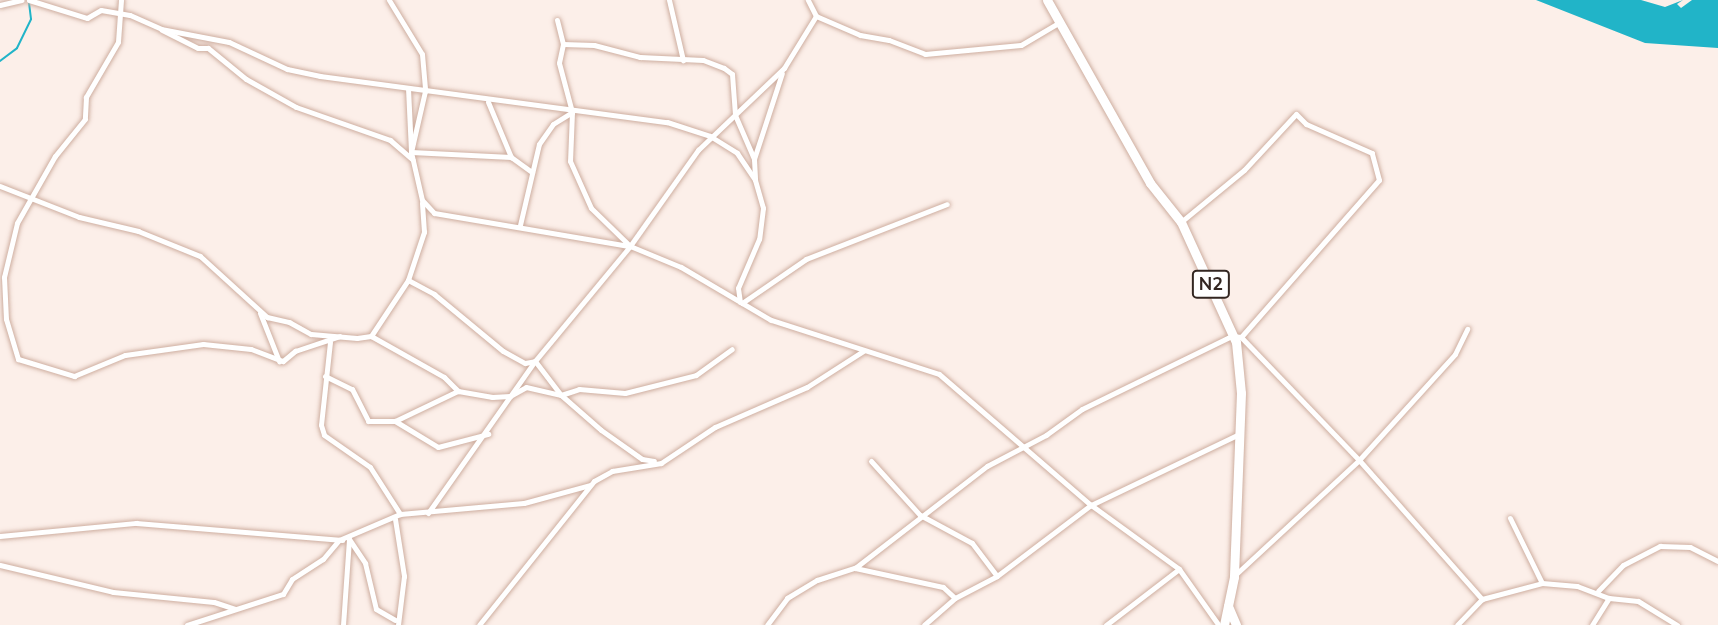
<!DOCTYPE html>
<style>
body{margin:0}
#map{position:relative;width:1718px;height:625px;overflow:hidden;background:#fcefe9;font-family:"Nunito Sans",sans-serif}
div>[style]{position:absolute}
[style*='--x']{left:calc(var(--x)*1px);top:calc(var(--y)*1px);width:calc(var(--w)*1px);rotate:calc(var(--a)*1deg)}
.water>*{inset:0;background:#21b4c8}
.stream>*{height:2px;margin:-1px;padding:0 1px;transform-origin:1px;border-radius:1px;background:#21b4c8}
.roads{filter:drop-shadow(0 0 2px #ceaea0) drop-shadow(0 0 2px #ceaea0)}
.street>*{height:5px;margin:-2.5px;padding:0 2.5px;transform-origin:2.5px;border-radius:2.5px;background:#fff}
.highway>*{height:9px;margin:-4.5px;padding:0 4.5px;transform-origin:4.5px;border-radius:4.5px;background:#fff}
span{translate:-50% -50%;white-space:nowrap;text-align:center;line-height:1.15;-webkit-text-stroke:5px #fff;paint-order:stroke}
.shield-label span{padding:2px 5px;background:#fff;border:2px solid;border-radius:5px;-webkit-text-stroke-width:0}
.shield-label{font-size:18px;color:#332621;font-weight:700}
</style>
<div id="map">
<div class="water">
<i style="clip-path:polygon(1536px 0,1641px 0,1665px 7px,1683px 0,1677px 4px,1681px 8px,1692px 0,1718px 0,1718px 48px,1645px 43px)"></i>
</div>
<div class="stream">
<i style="--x:0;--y:61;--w:21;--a:-37"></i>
<i style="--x:17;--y:48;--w:32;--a:-64"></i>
<i style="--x:31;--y:19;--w:16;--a:-97"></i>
</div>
<div class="roads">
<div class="street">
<i style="--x:29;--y:0;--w:61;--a:17.2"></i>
<i style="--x:87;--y:18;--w:16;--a:-30"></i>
<i style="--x:101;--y:10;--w:29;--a:10"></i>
<i style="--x:130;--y:15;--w:34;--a:24"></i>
<i style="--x:161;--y:29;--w:69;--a:10.8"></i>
<i style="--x:229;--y:42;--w:64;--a:25"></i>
<i style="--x:287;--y:69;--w:34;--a:12"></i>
<i style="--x:320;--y:76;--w:350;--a:7.6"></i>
<i style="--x:667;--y:122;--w:45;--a:18"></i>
<i style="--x:710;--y:136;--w:32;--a:32"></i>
<i style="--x:737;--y:153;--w:32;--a:56"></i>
<i style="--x:755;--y:180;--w:29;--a:74"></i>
<i style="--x:763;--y:208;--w:31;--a:97"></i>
<i style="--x:759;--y:239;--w:53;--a:113.2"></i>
<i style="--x:738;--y:288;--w:14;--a:82"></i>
<i style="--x:121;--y:0;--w:42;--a:94.1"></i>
<i style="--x:118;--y:42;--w:64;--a:120.2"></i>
<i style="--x:86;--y:97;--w:22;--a:93"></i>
<i style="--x:85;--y:119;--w:48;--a:129"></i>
<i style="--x:55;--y:156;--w:77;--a:119.6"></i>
<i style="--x:17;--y:223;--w:56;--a:103.5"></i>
<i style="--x:4;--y:277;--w:42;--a:87.3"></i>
<i style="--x:6;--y:319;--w:42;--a:73.3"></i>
<i style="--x:18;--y:359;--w:59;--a:16.9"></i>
<i style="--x:74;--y:376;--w:55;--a:-22.4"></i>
<i style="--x:125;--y:355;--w:79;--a:-8"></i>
<i style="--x:203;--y:344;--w:48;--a:5.9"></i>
<i style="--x:251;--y:349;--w:34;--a:21"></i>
<i style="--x:283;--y:361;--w:16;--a:-40"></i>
<i style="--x:295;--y:351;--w:47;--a:-18.4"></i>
<i style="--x:389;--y:0;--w:63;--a:58.6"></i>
<i style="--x:422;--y:54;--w:37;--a:85"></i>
<i style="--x:425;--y:91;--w:63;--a:102.9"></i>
<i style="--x:411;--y:152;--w:49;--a:77.1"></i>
<i style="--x:422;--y:200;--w:18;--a:47"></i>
<i style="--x:434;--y:213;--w:199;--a:9.6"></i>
<i style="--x:630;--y:246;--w:55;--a:22.4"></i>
<i style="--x:681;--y:267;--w:104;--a:30.5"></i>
<i style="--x:771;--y:320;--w:176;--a:17.8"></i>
<i style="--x:939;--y:374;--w:201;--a:40.8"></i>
<i style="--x:1091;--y:505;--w:109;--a:36"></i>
<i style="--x:1179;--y:569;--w:67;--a:54.7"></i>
<i style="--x:669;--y:0;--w:62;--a:76.9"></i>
<i style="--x:0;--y:5;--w:22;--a:-13"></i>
<i style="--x:816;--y:16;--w:48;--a:23.4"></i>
<i style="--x:860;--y:35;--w:29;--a:10"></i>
<i style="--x:889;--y:40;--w:39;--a:21"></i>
<i style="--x:925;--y:54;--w:96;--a:-5.4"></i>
<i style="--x:1021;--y:45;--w:45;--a:-30.5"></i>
<i style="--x:557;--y:20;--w:25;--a:76"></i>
<i style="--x:563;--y:44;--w:19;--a:102"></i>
<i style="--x:559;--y:63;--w:51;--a:75.1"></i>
<i style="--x:572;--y:112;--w:49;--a:92.3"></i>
<i style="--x:570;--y:161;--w:51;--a:65.9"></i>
<i style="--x:591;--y:208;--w:53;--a:44.2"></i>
<i style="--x:162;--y:30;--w:40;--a:26.6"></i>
<i style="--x:198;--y:48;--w:10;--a:0"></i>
<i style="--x:208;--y:48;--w:49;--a:39.2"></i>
<i style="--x:246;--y:79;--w:57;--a:29.2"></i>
<i style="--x:296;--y:107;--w:100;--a:19.3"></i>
<i style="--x:390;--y:140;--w:30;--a:41"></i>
<i style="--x:563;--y:44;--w:31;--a:2"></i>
<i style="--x:594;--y:45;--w:48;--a:14.6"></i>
<i style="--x:640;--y:57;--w:63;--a:2.7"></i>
<i style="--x:703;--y:60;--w:22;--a:21"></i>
<i style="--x:724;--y:68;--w:10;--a:37"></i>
<i style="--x:732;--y:74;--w:41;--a:85.8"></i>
<i style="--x:735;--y:115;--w:48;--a:66.6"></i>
<i style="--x:754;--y:159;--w:21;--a:87"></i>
<i style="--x:408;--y:88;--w:64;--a:87.3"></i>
<i style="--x:411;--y:152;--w:100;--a:2.9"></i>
<i style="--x:511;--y:157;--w:26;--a:36"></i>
<i style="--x:488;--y:102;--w:60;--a:67.3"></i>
<i style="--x:754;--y:159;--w:90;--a:-72"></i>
<i style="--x:0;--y:186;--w:85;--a:21.4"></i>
<i style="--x:79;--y:217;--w:61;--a:13.3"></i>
<i style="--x:138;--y:231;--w:67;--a:22"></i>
<i style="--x:200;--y:256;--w:91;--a:42.3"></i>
<i style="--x:267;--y:317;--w:23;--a:13"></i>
<i style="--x:289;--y:322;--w:25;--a:29"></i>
<i style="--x:311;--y:334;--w:46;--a:5"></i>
<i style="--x:357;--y:338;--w:14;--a:-8"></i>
<i style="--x:371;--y:336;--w:67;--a:-56.5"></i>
<i style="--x:408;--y:280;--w:51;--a:-71.6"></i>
<i style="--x:424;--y:232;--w:29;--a:-94"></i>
<i style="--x:520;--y:225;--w:83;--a:-76.8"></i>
<i style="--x:539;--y:144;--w:24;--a:-55"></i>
<i style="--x:553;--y:124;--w:22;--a:-32"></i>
<i style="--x:408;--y:280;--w:30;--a:28"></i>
<i style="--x:434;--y:294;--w:89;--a:39.6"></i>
<i style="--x:503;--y:351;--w:25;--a:29"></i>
<i style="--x:525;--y:363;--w:10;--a:-11"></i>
<i style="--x:535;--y:361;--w:43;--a:52.6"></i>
<i style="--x:561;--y:395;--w:53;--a:41.2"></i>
<i style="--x:601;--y:430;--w:50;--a:35.3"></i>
<i style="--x:642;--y:459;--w:12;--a:9"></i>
<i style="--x:742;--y:303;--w:78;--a:-34.5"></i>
<i style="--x:806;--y:259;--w:151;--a:-21.3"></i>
<i style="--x:260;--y:313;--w:52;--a:68.4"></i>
<i style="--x:371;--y:336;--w:84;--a:29.3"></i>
<i style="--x:444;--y:377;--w:20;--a:45"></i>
<i style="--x:458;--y:391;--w:35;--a:10"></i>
<i style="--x:492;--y:397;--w:18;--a:-3"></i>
<i style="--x:510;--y:396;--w:18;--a:-29"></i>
<i style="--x:526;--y:387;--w:36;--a:13"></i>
<i style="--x:561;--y:395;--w:19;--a:-18"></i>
<i style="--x:579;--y:389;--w:46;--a:5"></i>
<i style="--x:625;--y:393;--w:73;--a:-14.2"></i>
<i style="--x:696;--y:375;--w:44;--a:-35.8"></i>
<i style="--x:1241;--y:337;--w:170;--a:46.2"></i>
<i style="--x:1359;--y:460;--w:186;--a:48.5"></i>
<i style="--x:1482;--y:599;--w:62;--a:-14.9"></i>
<i style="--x:1542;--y:583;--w:35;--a:5"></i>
<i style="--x:1577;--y:586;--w:34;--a:21"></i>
<i style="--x:1609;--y:598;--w:29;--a:6"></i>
<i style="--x:1638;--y:601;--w:46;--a:31.6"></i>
<i style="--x:330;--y:342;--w:83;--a:96.2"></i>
<i style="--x:321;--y:425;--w:10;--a:73"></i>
<i style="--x:324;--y:435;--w:56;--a:34.8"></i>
<i style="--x:370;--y:467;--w:56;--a:57.4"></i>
<i style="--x:325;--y:376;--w:30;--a:26"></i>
<i style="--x:352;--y:389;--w:36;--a:63"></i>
<i style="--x:368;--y:421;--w:27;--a:0"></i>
<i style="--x:395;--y:421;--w:70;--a:-25.5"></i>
<i style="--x:395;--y:421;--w:50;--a:31.2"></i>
<i style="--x:438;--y:447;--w:52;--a:-14.6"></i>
<i style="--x:871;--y:461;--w:73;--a:47.8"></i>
<i style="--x:920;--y:515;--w:59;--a:28.3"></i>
<i style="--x:972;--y:543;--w:41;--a:52.9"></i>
<i style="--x:428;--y:513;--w:186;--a:-54.9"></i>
<i style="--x:535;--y:361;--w:149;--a:-50.4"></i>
<i style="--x:630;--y:246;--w:118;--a:-54.7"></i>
<i style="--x:698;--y:150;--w:119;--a:-43.6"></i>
<i style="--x:784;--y:68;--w:61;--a:-58.4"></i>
<i style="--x:816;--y:16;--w:18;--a:-117"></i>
<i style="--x:1510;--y:518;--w:72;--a:63.8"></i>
<i style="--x:395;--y:519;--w:58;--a:81"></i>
<i style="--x:404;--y:576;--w:49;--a:97"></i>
<i style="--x:0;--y:536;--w:137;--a:-5.5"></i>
<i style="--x:136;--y:523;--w:207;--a:4.7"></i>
<i style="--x:0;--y:565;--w:116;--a:13.4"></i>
<i style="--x:113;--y:592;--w:101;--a:5.7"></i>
<i style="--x:214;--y:602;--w:22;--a:18"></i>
<i style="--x:855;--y:568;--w:90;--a:12.2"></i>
<i style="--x:943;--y:587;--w:16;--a:43"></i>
<i style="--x:1235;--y:575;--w:169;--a:-42.8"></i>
<i style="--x:1359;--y:460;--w:143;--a:-47.8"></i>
<i style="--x:1455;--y:354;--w:28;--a:-64"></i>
<i style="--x:1598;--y:591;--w:36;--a:-46"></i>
<i style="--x:1623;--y:565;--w:42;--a:-27.2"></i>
<i style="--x:1660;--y:546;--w:30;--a:2"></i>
<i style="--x:1690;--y:547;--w:31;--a:27"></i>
<i style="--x:187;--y:625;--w:101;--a:-17.9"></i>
<i style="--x:283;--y:594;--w:17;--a:-59"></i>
<i style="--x:292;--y:579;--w:37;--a:-33"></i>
<i style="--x:323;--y:559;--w:25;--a:-50"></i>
<i style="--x:339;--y:540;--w:66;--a:-23.1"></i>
<i style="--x:400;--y:514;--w:124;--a:-5.1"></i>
<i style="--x:524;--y:503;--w:68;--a:-15.3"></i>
<i style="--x:343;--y:625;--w:86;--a:-86"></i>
<i style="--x:349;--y:539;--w:29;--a:56"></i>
<i style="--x:365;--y:563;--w:47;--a:76.6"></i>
<i style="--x:376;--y:609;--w:22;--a:30"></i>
<i style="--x:479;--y:625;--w:184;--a:-51.4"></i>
<i style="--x:594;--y:481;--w:21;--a:-29"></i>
<i style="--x:612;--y:471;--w:50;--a:-9.3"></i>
<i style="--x:661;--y:463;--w:65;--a:-33.7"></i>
<i style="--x:715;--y:427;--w:100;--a:-23.5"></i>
<i style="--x:807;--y:387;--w:67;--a:-32.7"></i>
<i style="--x:767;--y:625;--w:34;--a:-53"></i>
<i style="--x:787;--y:598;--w:35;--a:-31"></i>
<i style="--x:817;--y:580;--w:40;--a:-18"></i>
<i style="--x:855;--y:568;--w:167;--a:-37.7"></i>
<i style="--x:987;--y:466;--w:67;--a:-27.7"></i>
<i style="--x:1046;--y:435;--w:44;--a:-35.8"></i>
<i style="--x:1082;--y:409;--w:167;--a:-26"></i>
<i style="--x:1232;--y:336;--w:9;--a:6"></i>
<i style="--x:1241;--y:337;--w:209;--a:-48.7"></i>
<i style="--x:1379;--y:180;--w:28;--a:-105"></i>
<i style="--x:1372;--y:153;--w:72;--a:-156.3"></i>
<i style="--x:1306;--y:124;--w:14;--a:-135"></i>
<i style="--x:1296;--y:114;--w:76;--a:132.9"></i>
<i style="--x:1244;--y:170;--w:82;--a:140.5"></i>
<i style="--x:924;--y:625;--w:41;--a:-41.1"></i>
<i style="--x:955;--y:598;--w:47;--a:-27.6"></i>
<i style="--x:997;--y:576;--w:118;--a:-37.1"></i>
<i style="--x:1091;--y:505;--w:162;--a:-25.6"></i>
<i style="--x:1106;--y:625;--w:92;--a:-37.5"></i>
<i style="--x:1457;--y:625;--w:36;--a:-46"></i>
<i style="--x:1592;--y:625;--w:32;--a:-58"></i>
</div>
<div class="highway">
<i style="--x:1047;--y:0;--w:210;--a:60.6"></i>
<i style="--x:1150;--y:183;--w:50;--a:51.5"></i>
<i style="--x:1181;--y:222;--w:132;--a:65.4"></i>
<i style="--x:1236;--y:342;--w:51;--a:84.4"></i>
<i style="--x:1241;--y:393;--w:184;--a:92.2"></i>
<i style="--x:1234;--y:577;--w:49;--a:101.8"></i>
<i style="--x:1228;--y:606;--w:21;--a:67"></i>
</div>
</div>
<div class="shield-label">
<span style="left:1211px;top:284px">N2</span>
</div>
</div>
